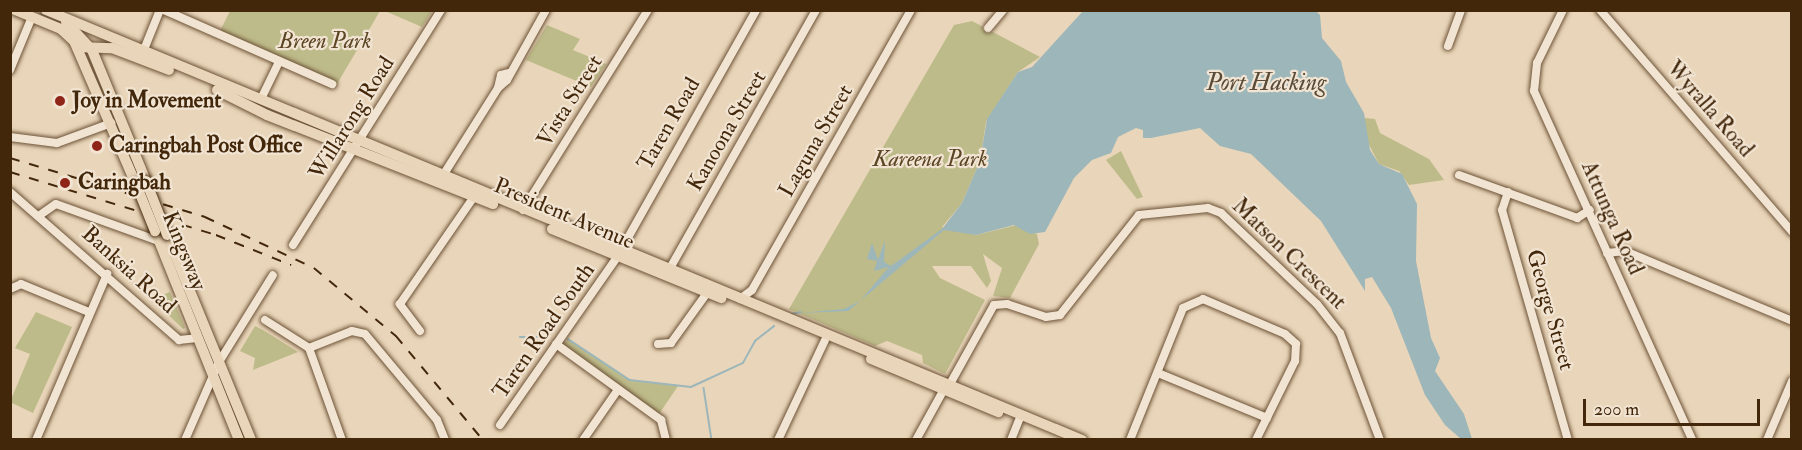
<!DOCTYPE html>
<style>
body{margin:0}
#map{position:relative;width:1802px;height:450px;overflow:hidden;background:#e9d5b9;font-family:"IM FELL Double Pica",serif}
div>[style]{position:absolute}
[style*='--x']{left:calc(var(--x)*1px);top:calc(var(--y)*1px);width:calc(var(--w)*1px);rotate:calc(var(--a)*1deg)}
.green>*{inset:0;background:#bebb8a}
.water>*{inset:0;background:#9cb6ba}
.stream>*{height:1.5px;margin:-0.75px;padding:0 0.75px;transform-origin:0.75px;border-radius:0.75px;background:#9cb6ba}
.roads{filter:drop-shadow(0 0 2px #6c5236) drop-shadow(0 0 2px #6c5236)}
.minor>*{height:8px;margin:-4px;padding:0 4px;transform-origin:4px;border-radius:4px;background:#f1e4d2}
.major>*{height:10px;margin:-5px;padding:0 5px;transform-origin:5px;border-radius:5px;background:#e9d5b9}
.rail>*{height:1.5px;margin-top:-0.75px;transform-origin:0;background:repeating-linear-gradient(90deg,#43270b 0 10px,transparent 0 20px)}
.bridges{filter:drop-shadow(0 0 2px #43270b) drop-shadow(0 0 2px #43270b)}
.major-bridge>*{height:10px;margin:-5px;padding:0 5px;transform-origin:5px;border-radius:5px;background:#e9d5b9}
.dots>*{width:16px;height:16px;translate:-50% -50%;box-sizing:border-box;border:3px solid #f1e4d2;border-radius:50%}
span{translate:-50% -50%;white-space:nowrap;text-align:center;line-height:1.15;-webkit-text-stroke:4.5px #f1e4d2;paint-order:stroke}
.park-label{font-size:22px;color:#5c4524;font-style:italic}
.poi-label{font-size:22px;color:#43270b;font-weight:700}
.left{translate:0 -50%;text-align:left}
.street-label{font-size:22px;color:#43270b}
.water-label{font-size:24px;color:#594b37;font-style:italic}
.frame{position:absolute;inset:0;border:12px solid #43270b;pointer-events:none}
.scale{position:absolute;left:1583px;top:399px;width:177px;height:27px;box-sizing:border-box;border:3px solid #43270b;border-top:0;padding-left:8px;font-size:18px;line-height:21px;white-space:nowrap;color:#43270b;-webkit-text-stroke:4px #f1e4d2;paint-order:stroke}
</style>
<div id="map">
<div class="green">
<i style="clip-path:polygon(230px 11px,380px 11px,337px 84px,220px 31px)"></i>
<i style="clip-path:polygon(385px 11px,432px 11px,422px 27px)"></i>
<i style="clip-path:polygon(972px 21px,1040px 57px,1018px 72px,986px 122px,980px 161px,962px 203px,942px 227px,976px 235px,1017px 225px,1037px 234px,1039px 244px,1010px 298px,993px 296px,1002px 268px,983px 254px,991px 281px,987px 288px,971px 266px,932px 266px,940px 278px,985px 300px,945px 374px,923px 363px,922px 355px,887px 341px,875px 346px,789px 309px,954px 25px)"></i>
<i style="clip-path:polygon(547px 25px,580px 39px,573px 50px,606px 64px,591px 87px,526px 60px)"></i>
<i style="clip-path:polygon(1365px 118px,1375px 119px,1380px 133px,1429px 159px,1444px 180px,1409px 185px,1399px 171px,1379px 164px,1365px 137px)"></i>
<i style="clip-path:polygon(1121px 151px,1143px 197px,1137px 199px,1106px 160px)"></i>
<i style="clip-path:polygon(170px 292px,185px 328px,183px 329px,152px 299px)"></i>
<i style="clip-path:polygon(36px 312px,72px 327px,33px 413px,10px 402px,30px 354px,15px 348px)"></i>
<i style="clip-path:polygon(255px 326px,263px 330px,298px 352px,253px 370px,255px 358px,240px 351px)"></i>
<i style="clip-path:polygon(568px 339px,630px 380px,678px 386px,657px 417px,562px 348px)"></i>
</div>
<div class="water">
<i style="clip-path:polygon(1083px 11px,1315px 10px,1320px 15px,1322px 38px,1341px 61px,1346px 82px,1364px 113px,1370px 150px,1379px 164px,1402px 174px,1417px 204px,1416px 261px,1431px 338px,1440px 358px,1435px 371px,1464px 414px,1472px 439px,1461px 439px,1445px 425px,1425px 395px,1391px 308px,1372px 277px,1365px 279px,1365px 291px,1321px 221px,1251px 154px,1220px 146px,1200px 128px,1151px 138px,1143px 138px,1143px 130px,1136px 128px,1118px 137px,1111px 153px,1092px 160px,1074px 178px,1045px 232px,1030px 234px,1014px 225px,976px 235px,944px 230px,848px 311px,800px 313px,844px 309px,860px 301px,889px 267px,874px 271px,877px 261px,867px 259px,872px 243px,878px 260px,885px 240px,884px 262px,891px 266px,942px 229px,962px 203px,980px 161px,987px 119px,1018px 72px,1032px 67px)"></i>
</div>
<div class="stream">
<i style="--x:791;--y:314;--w:10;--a:-11"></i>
<i style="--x:520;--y:337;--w:24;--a:0"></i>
<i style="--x:568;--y:339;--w:74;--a:33.5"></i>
<i style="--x:630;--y:380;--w:61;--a:6.5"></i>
<i style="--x:691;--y:387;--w:57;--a:-24.8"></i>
<i style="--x:743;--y:363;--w:25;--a:-61"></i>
<i style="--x:755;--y:341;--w:24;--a:-38"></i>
<i style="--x:704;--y:388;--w:53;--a:81.3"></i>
</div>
<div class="roads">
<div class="minor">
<i style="--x:164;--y:10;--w:184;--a:23.8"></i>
<i style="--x:1563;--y:10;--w:59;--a:116.1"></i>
<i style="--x:1537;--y:63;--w:28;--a:96"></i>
<i style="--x:1534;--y:91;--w:383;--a:65.6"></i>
<i style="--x:1600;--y:10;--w:294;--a:49.1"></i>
<i style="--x:988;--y:28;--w:23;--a:-50"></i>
<i style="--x:1448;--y:46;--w:38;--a:-70"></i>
<i style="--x:143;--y:52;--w:45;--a:-68"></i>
<i style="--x:10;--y:70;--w:57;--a:-67.5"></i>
<i style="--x:508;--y:73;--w:7;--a:164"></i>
<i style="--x:501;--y:75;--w:13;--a:103"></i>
<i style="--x:498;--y:88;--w:12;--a:-42"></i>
<i style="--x:507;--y:80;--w:80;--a:-60.9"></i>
<i style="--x:261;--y:99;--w:41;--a:-64.1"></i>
<i style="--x:10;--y:137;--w:47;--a:7.3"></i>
<i style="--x:57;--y:143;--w:58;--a:-20.3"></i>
<i style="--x:1459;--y:175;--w:126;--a:20"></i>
<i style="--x:1577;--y:218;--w:15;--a:-32"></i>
<i style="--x:442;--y:177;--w:105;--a:-57.8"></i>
<i style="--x:10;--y:192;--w:225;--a:41.2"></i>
<i style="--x:179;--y:340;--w:18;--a:-6"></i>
<i style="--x:1508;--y:192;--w:19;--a:108"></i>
<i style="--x:1502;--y:210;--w:239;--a:74"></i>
<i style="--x:523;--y:210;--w:236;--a:-58"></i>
<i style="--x:40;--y:215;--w:19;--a:-35"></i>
<i style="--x:56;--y:204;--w:109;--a:19.8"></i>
<i style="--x:293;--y:245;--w:278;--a:-57.8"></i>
<i style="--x:621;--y:250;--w:275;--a:-60.6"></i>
<i style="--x:1607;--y:253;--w:18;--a:-6"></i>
<i style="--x:1625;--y:251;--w:181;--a:22.7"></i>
<i style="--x:669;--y:270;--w:299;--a:-60.5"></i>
<i style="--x:10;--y:289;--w:12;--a:-24"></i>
<i style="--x:21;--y:284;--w:74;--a:22.4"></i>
<i style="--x:740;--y:299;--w:15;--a:-37"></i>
<i style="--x:752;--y:290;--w:322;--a:-60.4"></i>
<i style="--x:265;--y:320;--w:52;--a:32.5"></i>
<i style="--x:309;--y:348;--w:98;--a:70.3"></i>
<i style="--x:420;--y:331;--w:34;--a:-127"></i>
<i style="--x:400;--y:304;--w:129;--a:-55.4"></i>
<i style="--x:556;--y:344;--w:130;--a:35.9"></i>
<i style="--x:661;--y:420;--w:21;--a:76"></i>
<i style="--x:658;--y:344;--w:13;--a:-4"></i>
<i style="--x:671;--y:343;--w:62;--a:-54.2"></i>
<i style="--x:309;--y:348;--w:46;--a:-21.6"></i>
<i style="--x:352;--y:331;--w:13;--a:13"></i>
<i style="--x:365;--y:334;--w:112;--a:50.1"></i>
<i style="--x:437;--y:420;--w:22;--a:68"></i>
<i style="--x:1158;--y:373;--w:118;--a:22.4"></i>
<i style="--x:950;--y:384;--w:90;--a:-60.9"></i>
<i style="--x:994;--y:305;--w:13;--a:-4"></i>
<i style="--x:1007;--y:304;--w:41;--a:18.4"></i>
<i style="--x:1046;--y:317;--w:14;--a:-8"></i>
<i style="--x:1060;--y:315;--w:127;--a:-51.7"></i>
<i style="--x:1139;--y:215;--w:69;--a:-5.8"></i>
<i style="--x:1208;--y:208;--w:14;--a:21"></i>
<i style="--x:1221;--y:213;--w:132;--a:43.5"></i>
<i style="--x:1317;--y:304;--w:37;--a:52"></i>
<i style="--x:1340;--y:333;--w:114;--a:69.5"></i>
<i style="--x:500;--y:425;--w:205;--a:-55.1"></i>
<i style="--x:36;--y:440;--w:181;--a:-66.8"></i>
<i style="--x:185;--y:440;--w:85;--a:-66.4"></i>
<i style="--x:219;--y:362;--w:102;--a:-58.2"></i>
<i style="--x:583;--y:440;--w:60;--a:-55.2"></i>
<i style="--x:778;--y:440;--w:110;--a:-64.8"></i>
<i style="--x:916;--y:440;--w:56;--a:-61.1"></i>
<i style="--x:1011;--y:440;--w:22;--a:-68"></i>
<i style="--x:1130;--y:440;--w:142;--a:-68.1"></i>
<i style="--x:1183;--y:308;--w:22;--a:-24"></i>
<i style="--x:1203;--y:299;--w:89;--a:23.1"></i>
<i style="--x:1285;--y:334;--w:15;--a:42"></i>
<i style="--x:1296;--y:344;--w:17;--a:93"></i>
<i style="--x:1295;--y:361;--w:88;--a:116.3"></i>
<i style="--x:1767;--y:440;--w:64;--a:-67"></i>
</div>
<div class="major">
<i style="--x:15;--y:10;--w:50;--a:22.4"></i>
<i style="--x:61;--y:29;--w:18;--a:43"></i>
<i style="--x:74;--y:41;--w:156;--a:66.6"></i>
<i style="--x:46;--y:10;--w:1122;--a:22.54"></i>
<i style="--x:66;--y:22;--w:38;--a:47"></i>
<i style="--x:92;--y:50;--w:142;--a:67.6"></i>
<i style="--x:78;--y:47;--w:34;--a:2"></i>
<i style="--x:112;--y:48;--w:61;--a:21.1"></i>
<i style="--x:217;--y:90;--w:56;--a:26.6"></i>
<i style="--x:267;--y:115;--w:243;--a:21.5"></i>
<i style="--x:552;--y:229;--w:183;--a:22.2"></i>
<i style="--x:155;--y:231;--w:225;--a:68.1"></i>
<i style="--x:167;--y:235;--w:222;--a:67.7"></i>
<i style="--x:871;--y:359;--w:138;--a:22.7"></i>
</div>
</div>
<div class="rail">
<i style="--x:10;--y:158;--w:204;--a:16.8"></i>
<i style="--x:205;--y:217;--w:120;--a:25.1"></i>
<i style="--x:314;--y:268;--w:107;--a:39.7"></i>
<i style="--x:396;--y:336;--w:136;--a:50.1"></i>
<i style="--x:10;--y:172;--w:215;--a:17"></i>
<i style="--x:216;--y:235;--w:81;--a:21.8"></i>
</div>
<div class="bridges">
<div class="major-bridge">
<i style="--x:146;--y:181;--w:58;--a:68.7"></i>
<i style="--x:136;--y:184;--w:51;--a:68"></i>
</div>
</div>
<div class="dots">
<i style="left:60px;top:101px;background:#8f2418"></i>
<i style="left:97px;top:146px;background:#8f2418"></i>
<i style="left:65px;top:183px;background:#8f2418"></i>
</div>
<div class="park-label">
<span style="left:325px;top:42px">Breen Park</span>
<span style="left:930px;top:160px">Kareena Park</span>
</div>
<div class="poi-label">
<span class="left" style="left:72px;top:101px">Joy in Movement</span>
<span class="left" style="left:109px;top:146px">Caringbah Post Office</span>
<span class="left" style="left:78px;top:183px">Caringbah</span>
</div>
<div class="street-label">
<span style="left:570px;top:101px;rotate:-58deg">Vista Street</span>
<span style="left:1710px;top:109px;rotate:49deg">Wyralla Road</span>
<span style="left:352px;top:118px;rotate:-58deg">Willarong Road</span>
<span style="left:669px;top:124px;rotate:-60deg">Taren Road</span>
<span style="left:727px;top:131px;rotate:-60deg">Kanoona Street</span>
<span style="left:816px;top:141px;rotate:-60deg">Laguna Street</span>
<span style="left:564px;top:214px;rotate:23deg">President Avenue</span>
<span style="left:1612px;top:218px;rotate:66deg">Attunga Road</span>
<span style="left:184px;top:251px;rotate:68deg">Kingsway</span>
<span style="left:1289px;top:254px;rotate:44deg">Matson Crescent</span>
<span style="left:129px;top:270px;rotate:42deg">Banksia Road</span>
<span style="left:1550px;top:310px;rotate:74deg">George Street</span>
<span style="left:544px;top:331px;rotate:-55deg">Taren Road South</span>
</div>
<div class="water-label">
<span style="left:1266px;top:83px">Port Hacking</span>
</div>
<div class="frame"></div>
<div class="scale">200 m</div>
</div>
